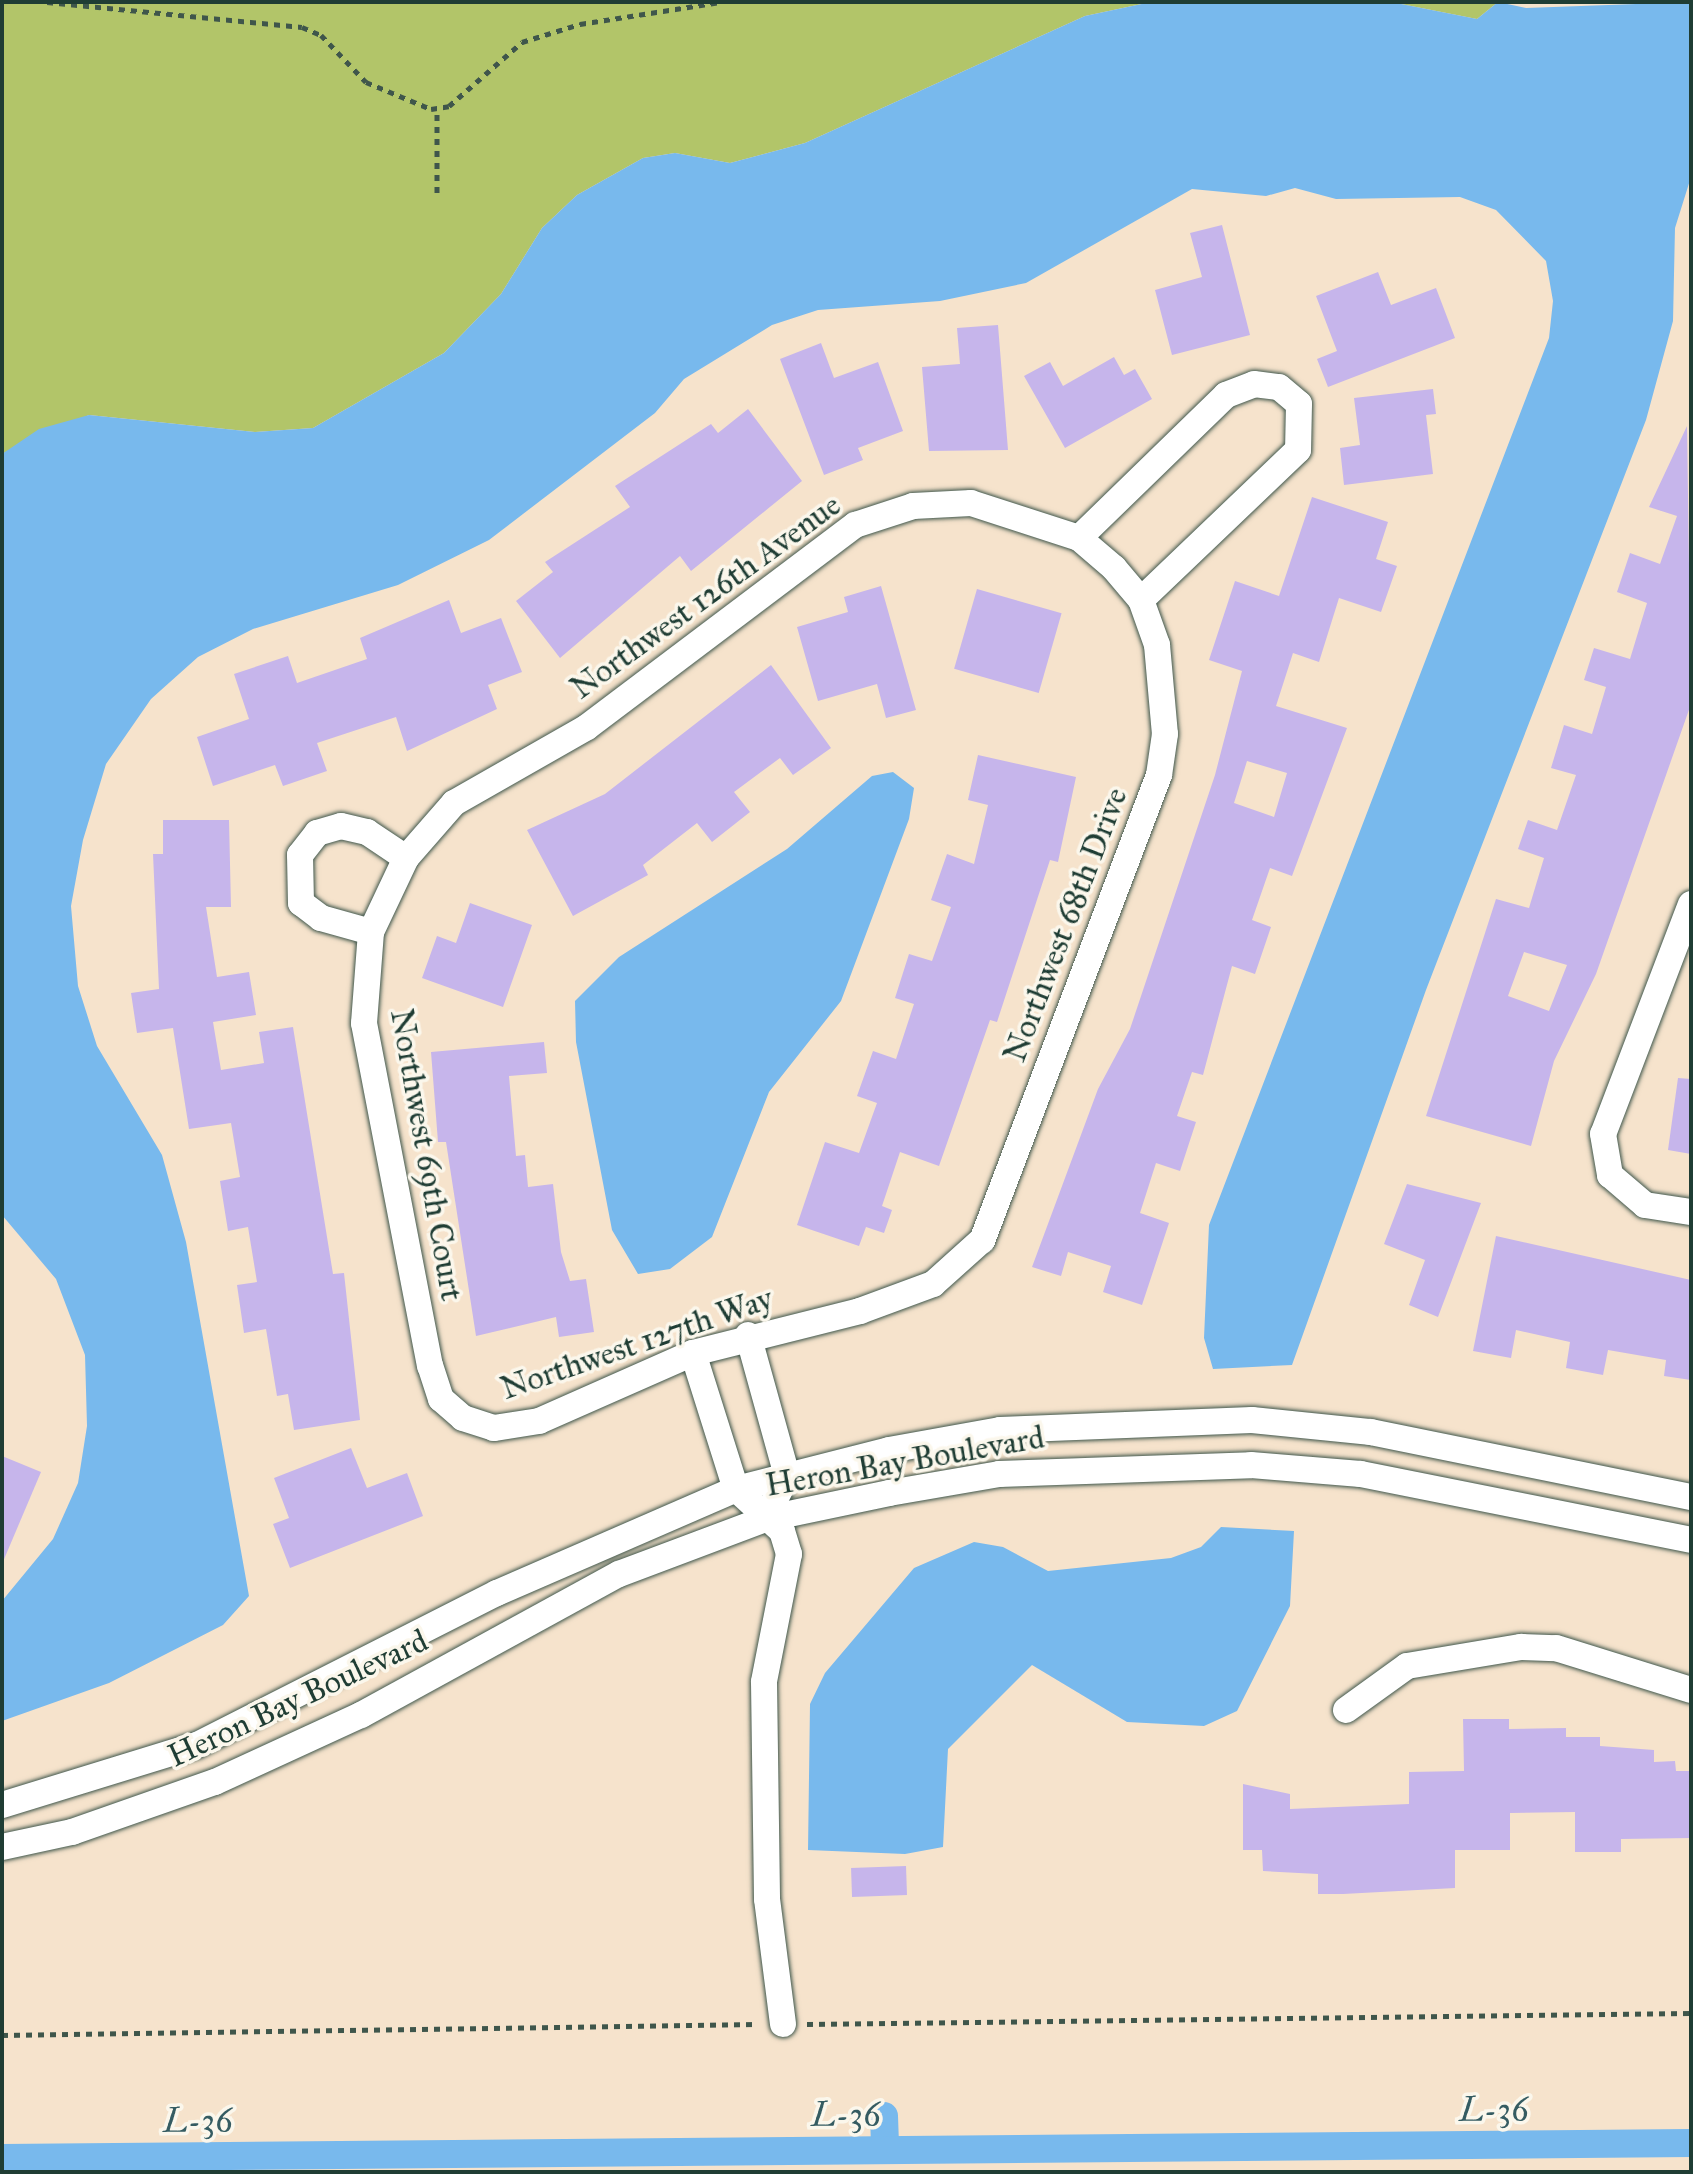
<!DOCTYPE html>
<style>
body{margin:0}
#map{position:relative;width:1693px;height:2174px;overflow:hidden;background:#f6e3cc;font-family:"IM FELL Great Primer",serif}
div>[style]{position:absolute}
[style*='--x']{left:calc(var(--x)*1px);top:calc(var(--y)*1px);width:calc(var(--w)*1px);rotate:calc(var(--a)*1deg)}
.green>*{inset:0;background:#b2c569}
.water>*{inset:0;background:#78b9ed}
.canal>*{height:28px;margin:-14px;padding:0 14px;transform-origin:14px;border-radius:14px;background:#78b9ed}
.building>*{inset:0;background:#c6b5eb;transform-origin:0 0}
.path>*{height:5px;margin-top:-2.5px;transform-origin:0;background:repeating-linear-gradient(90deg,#3f564b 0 6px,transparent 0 12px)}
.roads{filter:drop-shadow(0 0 2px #3f564b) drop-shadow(0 0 2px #3f564b)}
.minor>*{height:26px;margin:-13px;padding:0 13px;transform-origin:13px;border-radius:13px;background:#fff}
span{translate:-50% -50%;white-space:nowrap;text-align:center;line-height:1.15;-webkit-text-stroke:7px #fbf7ec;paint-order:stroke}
.street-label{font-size:32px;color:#1f3d34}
.water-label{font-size:34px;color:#355c62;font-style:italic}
.frame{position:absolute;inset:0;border:4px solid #1f3d34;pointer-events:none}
</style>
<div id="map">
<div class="green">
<i style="clip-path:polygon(2px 2px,1151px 2px,1085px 16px,805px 143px,730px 163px,675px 153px,643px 158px,577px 195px,542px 228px,501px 294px,444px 353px,313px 428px,255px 432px,89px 415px,2px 454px)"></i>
<i style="clip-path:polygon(1391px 2px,1498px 2px,1477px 19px)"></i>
</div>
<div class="water">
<i style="clip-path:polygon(1151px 2px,1391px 2px,1477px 19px,1498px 2px,1526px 8px,1691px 2px,1691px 177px,1675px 228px,1673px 321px,1646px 420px,1426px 990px,1292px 1365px,1213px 1369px,1204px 1338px,1209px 1225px,1549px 338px,1553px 301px,1546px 261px,1496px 210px,1460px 197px,1336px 199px,1295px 188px,1266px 196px,1192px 189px,1026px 283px,940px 301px,818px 310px,772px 325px,684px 379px,655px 413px,489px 540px,398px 585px,253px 629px,198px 657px,151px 699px,106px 764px,83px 840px,71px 906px,78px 986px,97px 1046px,162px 1155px,186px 1242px,249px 1596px,223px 1625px,109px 1683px,2px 1721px,2px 1601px,53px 1539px,78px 1483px,87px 1426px,85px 1355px,56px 1279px,2px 1215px,2px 454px,39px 429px,89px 415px,255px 432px,313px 428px,444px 353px,501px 294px,542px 228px,577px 195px,643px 158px,675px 153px,730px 163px,805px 143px,1085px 16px)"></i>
<i style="clip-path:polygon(893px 772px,914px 788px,909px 819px,841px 1001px,769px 1092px,712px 1237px,670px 1269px,638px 1274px,612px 1230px,576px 1042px,575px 1001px,619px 957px,787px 849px,872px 776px)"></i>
<i style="clip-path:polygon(1221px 1527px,1294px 1531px,1290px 1606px,1237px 1711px,1204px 1726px,1127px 1722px,1032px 1665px,948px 1749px,943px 1847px,905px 1854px,808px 1850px,810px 1704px,825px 1673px,914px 1568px,974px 1542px,1003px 1547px,1048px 1571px,1171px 1558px,1201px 1547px)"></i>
</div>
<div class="canal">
<i style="--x:884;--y:2116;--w:34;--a:88"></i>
<i style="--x:2;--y:2158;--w:1689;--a:-0.51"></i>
</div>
<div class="building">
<i style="clip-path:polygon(1222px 225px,1250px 335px,1172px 355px,1155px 290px,1202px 277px,1190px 233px)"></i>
<i style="clip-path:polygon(1378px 272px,1391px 305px,1436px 288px,1455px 338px,1328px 387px,1317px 359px,1337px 351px,1316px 296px)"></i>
<i style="clip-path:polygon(998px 325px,1008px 450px,929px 451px,922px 367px,960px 364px,957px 328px)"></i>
<i style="clip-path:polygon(821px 343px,834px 378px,878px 362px,903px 431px,858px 448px,863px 460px,824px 475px,780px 359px)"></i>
<i style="clip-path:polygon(1114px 357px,1124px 375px,1135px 369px,1152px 399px,1065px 448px,1024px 376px,1050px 362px,1063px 386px)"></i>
<i style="clip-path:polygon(1433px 389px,1436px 414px,1426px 415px,1433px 474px,1344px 485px,1340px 448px,1360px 445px,1354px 398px)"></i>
<i style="clip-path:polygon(748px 409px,802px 481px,691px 571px,680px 556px,560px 658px,516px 601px,553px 572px,545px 562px,630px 507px,615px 486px,711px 424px,718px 433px)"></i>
<i style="clip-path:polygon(evenodd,1687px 426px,1691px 704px,1596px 974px,1554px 1061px,1531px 1146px,1426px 1116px,1496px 899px,1529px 908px,1544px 858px,1518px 849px,1528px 820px,1557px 830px,1576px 775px,1551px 768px,1564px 725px,1592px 734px,1606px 687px,1584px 680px,1594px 648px,1630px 659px,1647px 603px,1617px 592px,1630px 553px,1660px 564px,1677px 516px,1649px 507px,1687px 426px,1524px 952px,1567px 965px,1549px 1011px,1508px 996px,1524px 952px)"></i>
<i style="clip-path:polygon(evenodd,1312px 497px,1388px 522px,1376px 559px,1397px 566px,1381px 612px,1339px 598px,1319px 662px,1293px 653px,1276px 706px,1347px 728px,1292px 876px,1270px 868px,1252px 920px,1271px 927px,1255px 974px,1232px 966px,1203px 1075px,1192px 1072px,1177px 1116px,1196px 1122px,1180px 1171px,1156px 1163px,1140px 1213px,1169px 1223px,1142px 1305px,1103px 1292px,1111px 1266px,1068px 1252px,1061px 1276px,1032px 1267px,1098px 1089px,1130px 1029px,1215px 775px,1242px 671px,1209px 660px,1235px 581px,1279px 596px,1312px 497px,1247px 761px,1287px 773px,1274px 817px,1234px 803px,1247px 761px)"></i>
<i style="clip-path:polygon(881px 586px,916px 710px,886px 718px,877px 684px,818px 701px,797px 627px,848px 612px,844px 597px)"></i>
<i style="left:977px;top:589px;width:88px;height:83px;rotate:16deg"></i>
<i style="clip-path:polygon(449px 600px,461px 633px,501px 618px,522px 672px,488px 685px,497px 709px,407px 751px,396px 717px,317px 743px,327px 771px,283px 786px,275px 765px,213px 786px,197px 737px,249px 719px,234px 674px,288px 656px,297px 683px,367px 659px,360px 638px)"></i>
<i style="clip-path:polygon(771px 665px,831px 748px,793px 775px,780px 758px,734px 792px,750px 812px,712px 842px,697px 823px,643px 865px,648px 875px,573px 916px,527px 830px,605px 794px)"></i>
<i style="clip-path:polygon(978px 755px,1076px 777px,1058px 862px,1050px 860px,997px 1022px,990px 1020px,939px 1166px,900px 1152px,882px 1206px,892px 1210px,884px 1233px,866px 1227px,859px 1246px,797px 1225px,825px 1142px,859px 1153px,877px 1103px,857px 1096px,873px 1051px,896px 1059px,914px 1004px,895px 998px,909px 954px,932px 961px,951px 907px,931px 900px,947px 854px,974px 864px,988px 805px,968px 800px)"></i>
<i style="clip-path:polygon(163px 820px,229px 820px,231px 907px,206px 907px,217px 977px,249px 972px,256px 1015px,213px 1022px,221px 1070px,264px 1063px,259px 1032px,293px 1027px,333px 1274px,344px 1273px,360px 1420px,294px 1430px,288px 1394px,277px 1396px,266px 1329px,244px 1333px,237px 1285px,257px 1282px,248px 1227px,228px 1231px,220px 1181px,240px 1177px,231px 1123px,189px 1129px,173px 1028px,137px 1033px,131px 993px,159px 989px,153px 854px,163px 854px)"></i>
<i style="clip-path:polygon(470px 903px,532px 925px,503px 1007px,422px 978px,437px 936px,456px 943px)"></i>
<i style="clip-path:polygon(544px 1042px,547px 1073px,509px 1076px,516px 1156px,525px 1155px,528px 1187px,553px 1184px,561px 1252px,570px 1281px,586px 1279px,594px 1332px,559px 1337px,556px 1317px,476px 1336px,446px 1142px,438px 1142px,431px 1052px)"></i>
<i style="clip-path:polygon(1678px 1078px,1691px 1079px,1691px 1154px,1668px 1150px)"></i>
<i style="clip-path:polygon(1407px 1184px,1481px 1203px,1438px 1317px,1409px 1305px,1425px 1260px,1384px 1244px)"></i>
<i style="clip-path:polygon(1496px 1236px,1691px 1280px,1691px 1380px,1664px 1376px,1666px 1360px,1608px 1350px,1603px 1375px,1566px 1368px,1570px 1342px,1516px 1330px,1511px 1358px,1473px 1351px)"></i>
<i style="clip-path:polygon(351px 1448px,367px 1488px,407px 1473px,423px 1516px,290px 1568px,273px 1524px,289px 1518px,274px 1478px)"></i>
<i style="clip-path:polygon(2px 1456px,41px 1472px,2px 1564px)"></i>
<i style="clip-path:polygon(1463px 1719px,1509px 1719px,1509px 1729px,1566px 1728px,1566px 1737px,1600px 1737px,1600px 1746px,1654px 1750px,1654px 1762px,1675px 1761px,1676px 1771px,1691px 1771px,1691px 1838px,1621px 1839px,1621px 1852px,1575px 1852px,1575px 1812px,1510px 1813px,1510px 1850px,1455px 1850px,1455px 1888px,1343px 1894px,1318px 1894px,1318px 1874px,1263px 1871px,1262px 1850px,1243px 1850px,1243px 1784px,1290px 1794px,1290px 1809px,1409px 1804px,1409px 1772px,1464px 1771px)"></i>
<i style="left:906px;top:1866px;width:29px;height:55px;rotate:88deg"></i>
</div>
<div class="path">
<i style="--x:47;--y:2;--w:256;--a:5.6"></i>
<i style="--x:302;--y:27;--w:21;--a:23"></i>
<i style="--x:321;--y:35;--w:65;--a:46.2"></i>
<i style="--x:366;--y:82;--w:70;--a:22.6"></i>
<i style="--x:431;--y:109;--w:18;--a:-9"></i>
<i style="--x:449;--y:106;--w:97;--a:-41.2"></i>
<i style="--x:522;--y:42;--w:61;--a:-17.2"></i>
<i style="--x:580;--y:24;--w:142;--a:-8.9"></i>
<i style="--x:437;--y:193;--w:84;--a:-90"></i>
<i style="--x:807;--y:2024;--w:884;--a:-0.71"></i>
<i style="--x:2;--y:2035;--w:755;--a:-0.83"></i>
</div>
<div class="roads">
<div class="minor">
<i style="--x:971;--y:503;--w:114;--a:18"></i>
<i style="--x:1079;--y:538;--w:46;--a:40.6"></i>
<i style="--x:1114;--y:568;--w:42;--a:49.8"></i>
<i style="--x:1141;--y:600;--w:48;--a:70.4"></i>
<i style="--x:1157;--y:645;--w:89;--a:84.9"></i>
<i style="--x:1165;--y:734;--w:41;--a:98.3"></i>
<i style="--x:1159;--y:775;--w:498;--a:110.8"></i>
<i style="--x:982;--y:1240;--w:66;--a:138.1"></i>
<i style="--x:933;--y:1284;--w:78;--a:159.7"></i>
<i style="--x:860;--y:1311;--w:172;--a:165.9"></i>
<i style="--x:693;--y:1353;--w:168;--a:156.2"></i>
<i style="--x:539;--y:1421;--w:46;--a:171.2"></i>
<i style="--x:494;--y:1428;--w:33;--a:-162"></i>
<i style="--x:463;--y:1418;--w:29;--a:-139"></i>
<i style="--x:441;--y:1399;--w:35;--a:-108"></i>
<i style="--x:430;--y:1366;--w:349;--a:-100.9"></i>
<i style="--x:364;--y:1023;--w:91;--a:-85.6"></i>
<i style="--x:371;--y:932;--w:82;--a:-64.7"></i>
<i style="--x:406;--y:858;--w:73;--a:-48.9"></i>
<i style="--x:454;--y:803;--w:153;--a:-29.7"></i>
<i style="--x:587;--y:727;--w:336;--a:-37"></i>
<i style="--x:855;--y:525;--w:61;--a:-18.1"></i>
<i style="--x:913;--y:506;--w:58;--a:-3"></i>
<i style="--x:1079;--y:538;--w:205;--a:-44.2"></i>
<i style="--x:1226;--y:395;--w:30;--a:-21"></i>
<i style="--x:1254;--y:384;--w:25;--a:7"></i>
<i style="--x:1279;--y:387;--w:26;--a:40"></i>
<i style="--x:1299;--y:404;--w:46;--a:91.2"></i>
<i style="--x:1298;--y:450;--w:217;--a:136.3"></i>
<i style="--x:1691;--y:904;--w:246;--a:110.9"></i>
<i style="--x:1603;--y:1134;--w:42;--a:80.3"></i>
<i style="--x:1610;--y:1175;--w:46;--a:40.6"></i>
<i style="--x:1645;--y:1205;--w:47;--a:8.7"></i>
<i style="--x:371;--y:932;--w:52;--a:-164.4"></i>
<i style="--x:321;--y:918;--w:25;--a:-143"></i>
<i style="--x:301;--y:903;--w:48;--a:-91.2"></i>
<i style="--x:300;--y:855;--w:28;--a:-52"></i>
<i style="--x:317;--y:833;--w:25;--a:-16"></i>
<i style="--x:341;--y:826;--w:27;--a:13"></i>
<i style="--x:367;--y:832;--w:47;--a:33.7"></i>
<i style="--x:748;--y:1335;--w:146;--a:74.5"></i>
<i style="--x:787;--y:1476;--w:48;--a:117.1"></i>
<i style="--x:693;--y:1353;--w:143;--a:72.5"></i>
<i style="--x:736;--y:1489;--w:62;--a:42.4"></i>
<i style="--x:782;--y:1531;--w:24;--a:73"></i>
<i style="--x:789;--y:1554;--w:130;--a:101.1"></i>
<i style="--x:764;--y:1682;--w:217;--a:89.2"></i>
<i style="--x:767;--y:1899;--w:126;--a:82.7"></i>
<i style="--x:1346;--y:1710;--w:75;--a:-35.8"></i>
<i style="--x:1407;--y:1666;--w:116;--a:-9.5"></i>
<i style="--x:1521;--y:1647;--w:35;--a:2"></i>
<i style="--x:1556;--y:1648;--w:141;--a:17.3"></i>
<i style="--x:2;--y:1805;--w:204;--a:-17.1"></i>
<i style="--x:197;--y:1745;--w:336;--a:-26.9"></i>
<i style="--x:497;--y:1593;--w:261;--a:-23.5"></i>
<i style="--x:736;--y:1489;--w:158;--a:-14.3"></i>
<i style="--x:889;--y:1450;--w:113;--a:-10.2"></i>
<i style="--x:1000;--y:1430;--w:252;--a:-2.3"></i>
<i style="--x:1252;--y:1420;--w:120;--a:5.8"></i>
<i style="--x:1371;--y:1432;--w:327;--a:11.5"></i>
<i style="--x:2;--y:1847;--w:72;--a:-12.1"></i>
<i style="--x:72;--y:1832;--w:151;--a:-19.3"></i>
<i style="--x:215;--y:1782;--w:161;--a:-24.7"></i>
<i style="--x:361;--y:1715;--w:294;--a:-28.7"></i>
<i style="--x:619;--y:1574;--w:156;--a:-20.6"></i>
<i style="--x:765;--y:1519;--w:127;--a:-11.8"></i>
<i style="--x:889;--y:1493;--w:112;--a:-9.8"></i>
<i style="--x:999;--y:1474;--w:252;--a:-2"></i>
<i style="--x:1251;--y:1465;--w:110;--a:4.7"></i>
<i style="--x:1361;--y:1474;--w:337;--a:11.3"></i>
</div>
</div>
<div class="street-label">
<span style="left:706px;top:597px;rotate:-36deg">Northwest 126th Avenue</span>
<span style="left:1066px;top:925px;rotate:-69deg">Northwest 68th Drive</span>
<span style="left:426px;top:1155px;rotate:80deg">Northwest 69th Court</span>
<span style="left:637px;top:1344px;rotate:-19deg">Northwest 127th Way</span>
<span style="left:905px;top:1462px;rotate:-10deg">Heron Bay Boulevard</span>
<span style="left:298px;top:1699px;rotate:-25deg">Heron Bay Boulevard</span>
</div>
<div class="water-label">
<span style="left:1494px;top:2109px;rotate:-1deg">L-36</span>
<span style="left:846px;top:2114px;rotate:-1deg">L-36</span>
<span style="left:198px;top:2120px;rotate:-1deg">L-36</span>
</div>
<div class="frame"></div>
</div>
